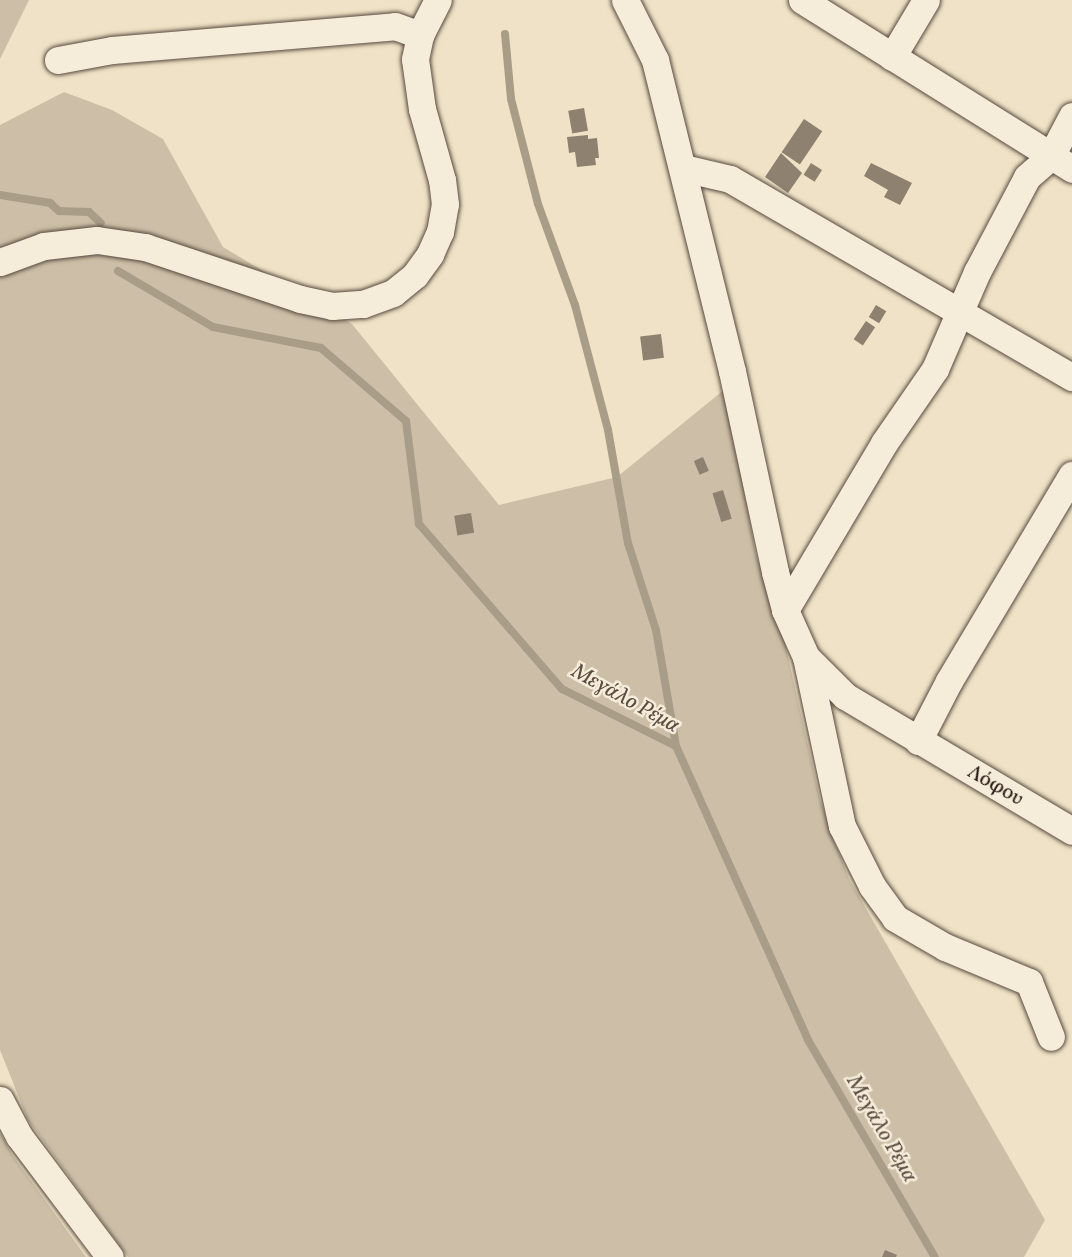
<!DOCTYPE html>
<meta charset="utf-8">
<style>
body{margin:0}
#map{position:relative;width:1072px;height:1257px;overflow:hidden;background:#efe2c6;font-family:Vollkorn,serif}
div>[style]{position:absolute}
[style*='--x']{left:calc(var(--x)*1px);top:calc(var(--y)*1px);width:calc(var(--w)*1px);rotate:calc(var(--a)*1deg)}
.green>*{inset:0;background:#cdbfa7}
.stream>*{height:8px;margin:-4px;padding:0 4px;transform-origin:4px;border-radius:4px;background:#aa9d88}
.building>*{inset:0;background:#8e816f;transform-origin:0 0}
.roads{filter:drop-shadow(0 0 2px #584a3e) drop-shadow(0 0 2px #584a3e)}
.minor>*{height:27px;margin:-13.5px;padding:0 13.5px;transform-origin:13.5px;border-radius:13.5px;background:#f5ecda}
span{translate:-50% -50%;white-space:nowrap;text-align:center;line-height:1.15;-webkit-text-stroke:5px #f5ecda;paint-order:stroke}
.street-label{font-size:21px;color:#251711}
.water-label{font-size:22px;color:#5a4d41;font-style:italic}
</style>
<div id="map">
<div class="green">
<i style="clip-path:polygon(0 0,29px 0,0 59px)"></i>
<i style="clip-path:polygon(64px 92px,112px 110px,163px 139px,223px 247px,352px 324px,499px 505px,617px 477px,725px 389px,756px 555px,782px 630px,820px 799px,834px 840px,849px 879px,1045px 1220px,1024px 1257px,128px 1257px,28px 1120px,0 1050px,0 263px,67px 240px,0 247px,0 125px)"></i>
<i style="clip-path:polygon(0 1133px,13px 1156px,86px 1257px,0 1257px)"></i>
</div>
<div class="stream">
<i style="--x:505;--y:34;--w:65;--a:84.7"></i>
<i style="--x:511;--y:99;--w:108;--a:75.6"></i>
<i style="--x:538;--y:204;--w:108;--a:69.9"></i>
<i style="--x:575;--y:305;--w:129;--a:75.2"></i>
<i style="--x:608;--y:430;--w:115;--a:80"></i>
<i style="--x:628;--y:543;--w:91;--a:72.2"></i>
<i style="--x:656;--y:630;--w:118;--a:80.2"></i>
<i style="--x:0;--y:195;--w:51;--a:9.1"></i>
<i style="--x:50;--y:203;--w:12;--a:42"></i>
<i style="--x:59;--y:211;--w:30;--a:2"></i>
<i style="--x:89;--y:212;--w:16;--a:43"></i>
<i style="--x:118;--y:271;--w:110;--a:30.5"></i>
<i style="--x:213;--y:327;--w:110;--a:11"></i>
<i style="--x:321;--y:348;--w:112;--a:40.7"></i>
<i style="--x:406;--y:421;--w:104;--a:82.8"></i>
<i style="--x:419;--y:524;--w:218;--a:49.1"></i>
<i style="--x:562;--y:689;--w:127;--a:26.6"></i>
<i style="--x:676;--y:746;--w:322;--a:65.8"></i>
<i style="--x:808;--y:1040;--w:251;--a:59.7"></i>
</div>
<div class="building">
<i style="left:584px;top:108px;width:23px;height:16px;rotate:80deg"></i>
<i style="left:804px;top:119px;width:22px;height:40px;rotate:34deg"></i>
<i style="clip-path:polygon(588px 135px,588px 139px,597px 138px,599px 158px,595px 158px,596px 165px,577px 167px,575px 152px,569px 153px,567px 137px)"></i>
<i style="clip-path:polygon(781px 153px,802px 173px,788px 193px,765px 177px)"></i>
<i style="left:811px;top:163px;width:13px;height:14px;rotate:32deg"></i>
<i style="clip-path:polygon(871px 163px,912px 183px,900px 205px,884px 197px,888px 190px,864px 176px)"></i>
<i style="left:876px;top:305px;width:12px;height:14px;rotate:31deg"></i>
<i style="left:866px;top:321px;width:11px;height:22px;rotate:34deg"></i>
<i style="left:661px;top:334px;width:24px;height:21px;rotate:83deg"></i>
<i style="left:703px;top:457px;width:15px;height:10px;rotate:67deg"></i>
<i style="left:723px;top:490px;width:30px;height:11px;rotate:73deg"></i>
<i style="left:471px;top:513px;width:20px;height:17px;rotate:81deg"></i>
<i style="clip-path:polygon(885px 1250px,897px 1255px,896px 1257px,882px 1257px)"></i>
</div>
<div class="roads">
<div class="minor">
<i style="--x:625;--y:0;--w:67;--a:63.4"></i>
<i style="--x:655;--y:60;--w:320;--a:76.1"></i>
<i style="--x:732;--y:371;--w:206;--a:77.9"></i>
<i style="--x:775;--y:572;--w:39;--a:75"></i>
<i style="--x:785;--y:610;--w:51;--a:65.9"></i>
<i style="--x:806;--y:657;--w:55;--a:45"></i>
<i style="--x:845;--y:696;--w:264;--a:30.7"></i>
<i style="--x:802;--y:0;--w:319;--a:32"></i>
<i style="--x:892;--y:57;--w:66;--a:-59.2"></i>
<i style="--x:58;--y:60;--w:55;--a:-10.5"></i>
<i style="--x:112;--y:50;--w:284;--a:-4.8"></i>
<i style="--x:395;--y:26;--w:27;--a:20"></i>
<i style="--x:1051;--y:156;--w:45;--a:-62.3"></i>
<i style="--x:683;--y:168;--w:48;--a:13.2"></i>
<i style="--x:730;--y:179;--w:395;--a:30.1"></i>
<i style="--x:0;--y:262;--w:47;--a:-20"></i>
<i style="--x:44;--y:246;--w:53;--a:-6.5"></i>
<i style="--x:97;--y:240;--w:49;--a:8.3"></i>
<i style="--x:145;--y:247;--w:163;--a:18.5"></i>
<i style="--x:300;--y:299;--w:33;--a:12"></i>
<i style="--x:332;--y:306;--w:31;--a:-4"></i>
<i style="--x:363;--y:304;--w:32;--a:-20"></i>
<i style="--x:393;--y:293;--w:28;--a:-39"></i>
<i style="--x:415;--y:275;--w:26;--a:-54"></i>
<i style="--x:430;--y:254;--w:24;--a:-66"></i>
<i style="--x:440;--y:232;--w:28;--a:-80"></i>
<i style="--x:445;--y:204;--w:24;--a:-97"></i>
<i style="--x:442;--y:180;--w:74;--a:-105.7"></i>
<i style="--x:422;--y:109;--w:50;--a:-98"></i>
<i style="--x:415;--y:59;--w:25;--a:-78"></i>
<i style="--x:420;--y:35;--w:39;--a:-63"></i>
<i style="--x:785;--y:610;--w:194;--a:-59.3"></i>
<i style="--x:884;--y:443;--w:90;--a:-55.4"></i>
<i style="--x:935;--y:369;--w:106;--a:-66.6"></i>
<i style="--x:977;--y:272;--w:107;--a:-62.2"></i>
<i style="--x:1027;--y:177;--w:32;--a:-41"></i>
<i style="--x:806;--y:657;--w:173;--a:78"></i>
<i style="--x:842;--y:826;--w:67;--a:63.4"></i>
<i style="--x:872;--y:886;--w:39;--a:54"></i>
<i style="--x:895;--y:918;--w:58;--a:30.1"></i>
<i style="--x:945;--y:947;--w:91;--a:22.6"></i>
<i style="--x:1029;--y:982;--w:59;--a:68.2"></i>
<i style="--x:918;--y:741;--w:68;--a:-62.7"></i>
<i style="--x:949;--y:681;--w:240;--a:-59.2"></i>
<i style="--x:0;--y:1100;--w:41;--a:62.2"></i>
<i style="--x:19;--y:1136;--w:151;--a:53.1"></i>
</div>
</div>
<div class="street-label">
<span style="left:995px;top:786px;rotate:30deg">Λόφου</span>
</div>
<div class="water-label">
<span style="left:625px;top:699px;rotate:29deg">Μεγάλο Ρέμα</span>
<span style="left:881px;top:1129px;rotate:60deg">Μεγάλο Ρέμα</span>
</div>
</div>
